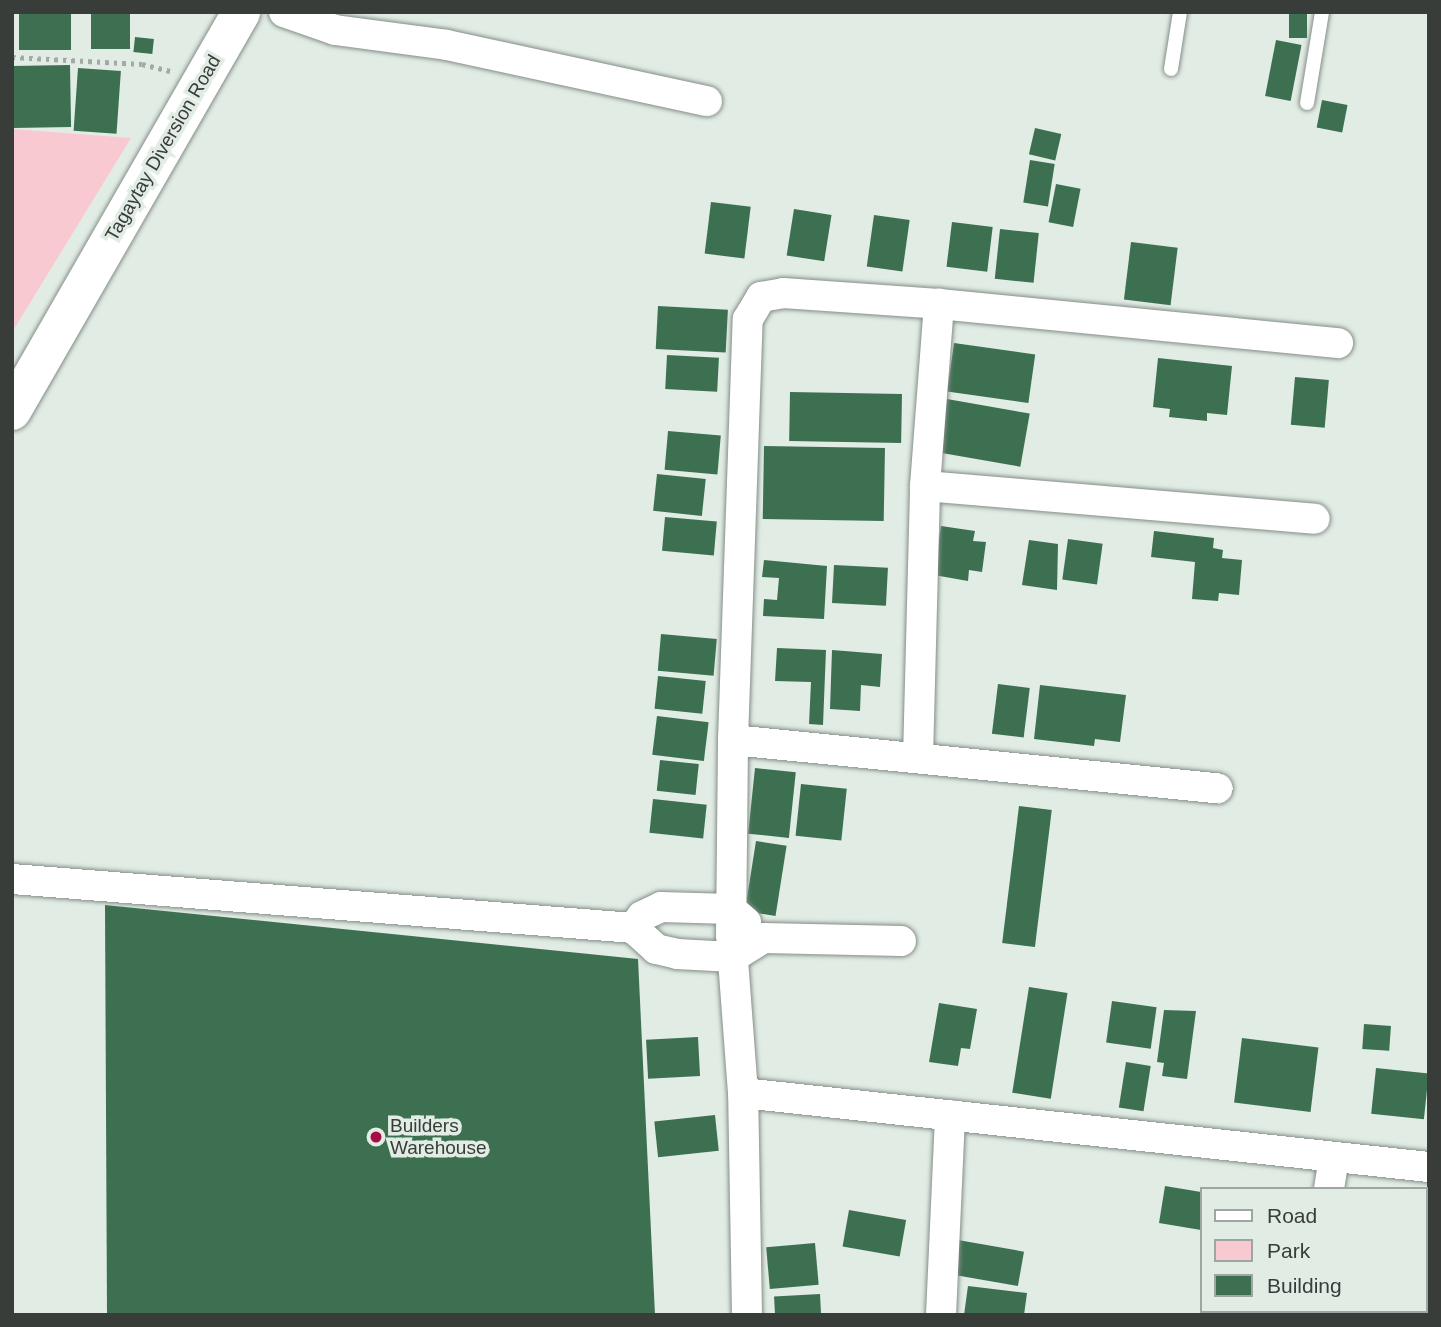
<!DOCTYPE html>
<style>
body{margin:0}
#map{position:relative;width:1441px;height:1327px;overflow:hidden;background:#e1ece5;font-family:Arial,sans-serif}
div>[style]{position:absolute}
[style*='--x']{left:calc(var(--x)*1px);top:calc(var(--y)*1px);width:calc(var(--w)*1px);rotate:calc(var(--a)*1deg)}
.green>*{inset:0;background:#f8c9d0}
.building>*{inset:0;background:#3c7051;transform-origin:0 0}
.path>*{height:4.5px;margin-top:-2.25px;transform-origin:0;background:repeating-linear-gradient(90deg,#a2aaa5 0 3.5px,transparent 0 8.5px)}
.roads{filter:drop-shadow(0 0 2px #848e87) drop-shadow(0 0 2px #848e87)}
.lane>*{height:14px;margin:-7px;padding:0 7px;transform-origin:7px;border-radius:7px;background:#fff}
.street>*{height:30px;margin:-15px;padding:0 15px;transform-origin:15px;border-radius:15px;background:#fff}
.secondary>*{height:38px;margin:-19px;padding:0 19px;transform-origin:19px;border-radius:19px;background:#fff}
.dots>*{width:19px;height:19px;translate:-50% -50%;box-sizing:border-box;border:4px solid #e1ece5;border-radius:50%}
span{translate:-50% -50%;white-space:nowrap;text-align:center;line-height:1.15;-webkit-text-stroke:7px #e1ece5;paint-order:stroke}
.street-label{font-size:19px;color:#393d3a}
.poi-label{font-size:19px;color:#393d3a}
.left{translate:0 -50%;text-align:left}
.frame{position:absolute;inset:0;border:14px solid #393d3a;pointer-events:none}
.legend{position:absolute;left:1200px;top:1187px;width:228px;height:126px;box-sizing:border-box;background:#e1ece5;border:2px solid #9ea6a1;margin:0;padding:9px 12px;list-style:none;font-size:21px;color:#393d3a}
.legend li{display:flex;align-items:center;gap:14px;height:35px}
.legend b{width:35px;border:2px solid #9ea6a1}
</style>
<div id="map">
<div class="green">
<i style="clip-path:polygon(12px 129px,131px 138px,14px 329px,12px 329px)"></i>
</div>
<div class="building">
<i style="left:19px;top:12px;width:52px;height:38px"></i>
<i style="left:91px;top:12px;width:39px;height:37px"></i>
<i style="left:1289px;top:12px;width:18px;height:26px"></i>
<i style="left:135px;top:37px;width:19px;height:15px;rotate:6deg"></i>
<i style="left:1276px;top:40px;width:26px;height:57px;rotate:11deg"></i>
<i style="left:70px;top:65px;width:62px;height:58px;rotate:89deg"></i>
<i style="left:78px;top:68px;width:43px;height:63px;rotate:4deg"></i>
<i style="left:1322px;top:100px;width:26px;height:28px;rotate:11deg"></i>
<i style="left:1035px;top:128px;width:27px;height:27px;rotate:13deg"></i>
<i style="left:1030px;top:160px;width:25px;height:43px;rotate:9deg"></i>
<i style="left:1056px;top:184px;width:25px;height:39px;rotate:11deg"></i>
<i style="left:711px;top:202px;width:40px;height:52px;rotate:7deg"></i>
<i style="left:794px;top:209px;width:38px;height:47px;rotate:9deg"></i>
<i style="left:874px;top:215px;width:36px;height:52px;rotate:8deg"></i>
<i style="left:952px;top:222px;width:41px;height:45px;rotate:7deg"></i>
<i style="left:1000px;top:229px;width:39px;height:50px;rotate:6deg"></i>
<i style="left:1131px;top:242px;width:47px;height:58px;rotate:7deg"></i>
<i style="left:658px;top:306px;width:70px;height:43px;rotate:3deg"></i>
<i style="left:954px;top:343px;width:82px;height:49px;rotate:8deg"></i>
<i style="left:667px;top:355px;width:52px;height:34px;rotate:3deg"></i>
<i style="clip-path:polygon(1158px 358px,1232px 366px,1227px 415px,1207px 413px,1207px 421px,1169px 417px,1170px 409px,1153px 407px)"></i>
<i style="left:1295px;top:377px;width:34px;height:48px;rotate:5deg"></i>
<i style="left:790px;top:392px;width:112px;height:49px;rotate:1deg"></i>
<i style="left:947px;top:399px;width:84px;height:54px;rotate:10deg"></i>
<i style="left:668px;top:431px;width:53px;height:39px;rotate:5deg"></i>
<i style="left:764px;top:446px;width:121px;height:73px;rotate:1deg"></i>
<i style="left:657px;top:474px;width:49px;height:37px;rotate:6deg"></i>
<i style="left:665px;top:517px;width:52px;height:34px;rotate:5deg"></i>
<i style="clip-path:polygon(941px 526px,975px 531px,973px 541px,986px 542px,982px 572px,969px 570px,968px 581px,934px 575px)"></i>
<i style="clip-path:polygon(1154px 531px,1214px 538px,1213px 548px,1223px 550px,1222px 558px,1242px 560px,1239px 595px,1219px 593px,1218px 601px,1192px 599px,1195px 562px,1151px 557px)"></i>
<i style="left:1068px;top:539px;width:35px;height:41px;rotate:8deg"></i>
<i style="clip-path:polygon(1029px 540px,1058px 544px,1057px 590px,1022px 585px)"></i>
<i style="clip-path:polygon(764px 560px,827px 566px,824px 619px,763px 616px,764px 599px,777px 600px,779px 578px,762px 577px)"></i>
<i style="left:834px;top:565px;width:54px;height:38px;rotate:3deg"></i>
<i style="left:661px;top:634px;width:56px;height:37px;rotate:5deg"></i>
<i style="clip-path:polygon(777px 648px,826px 650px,823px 725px,809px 724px,811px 682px,775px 681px)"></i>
<i style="clip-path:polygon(832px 650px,882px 654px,880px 687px,861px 685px,860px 711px,830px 709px)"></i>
<i style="left:658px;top:676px;width:48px;height:33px;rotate:6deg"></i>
<i style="left:998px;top:684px;width:32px;height:50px;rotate:7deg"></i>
<i style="clip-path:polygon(1040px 685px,1126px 695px,1120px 742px,1095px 739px,1094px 746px,1034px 739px)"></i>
<i style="left:657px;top:716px;width:52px;height:39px;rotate:7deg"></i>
<i style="left:660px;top:760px;width:39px;height:31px;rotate:6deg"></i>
<i style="left:755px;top:768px;width:41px;height:66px;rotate:6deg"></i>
<i style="left:801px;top:784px;width:46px;height:52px;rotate:6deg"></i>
<i style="left:653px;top:799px;width:54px;height:34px;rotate:6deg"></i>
<i style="left:1019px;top:806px;width:33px;height:138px;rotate:7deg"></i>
<i style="left:756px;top:841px;width:31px;height:71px;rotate:9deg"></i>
<i style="clip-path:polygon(105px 905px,638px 959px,655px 1315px,107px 1315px)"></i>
<i style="left:1029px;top:987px;width:39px;height:107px;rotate:9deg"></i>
<i style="left:1112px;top:1001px;width:45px;height:42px;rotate:8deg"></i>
<i style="clip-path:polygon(939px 1003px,977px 1009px,970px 1049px,961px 1048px,958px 1066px,929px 1062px)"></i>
<i style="clip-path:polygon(1164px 1010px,1196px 1011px,1187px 1079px,1162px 1076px,1164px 1063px,1157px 1062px)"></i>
<i style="left:1364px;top:1024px;width:27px;height:25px;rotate:4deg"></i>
<i style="left:698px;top:1037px;width:39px;height:52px;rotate:87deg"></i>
<i style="left:1242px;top:1038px;width:77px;height:65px;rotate:7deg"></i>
<i style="left:1126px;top:1062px;width:25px;height:46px;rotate:9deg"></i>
<i style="left:1376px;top:1068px;width:53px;height:46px;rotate:6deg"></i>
<i style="left:715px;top:1115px;width:36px;height:61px;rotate:84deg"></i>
<i style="clip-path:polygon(1165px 1186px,1201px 1192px,1201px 1230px,1159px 1223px)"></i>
<i style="left:849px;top:1210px;width:58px;height:37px;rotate:10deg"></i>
<i style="left:1425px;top:1236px;width:4px;height:36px"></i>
<i style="left:958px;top:1240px;width:67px;height:35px;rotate:10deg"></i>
<i style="left:815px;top:1243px;width:42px;height:49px;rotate:85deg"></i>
<i style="clip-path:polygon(968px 1286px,1027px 1293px,1024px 1315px,964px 1315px)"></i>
<i style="left:820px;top:1294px;width:21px;height:46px;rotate:87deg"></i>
<i style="clip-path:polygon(1328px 1311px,1380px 1311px,1396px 1313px,1327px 1315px)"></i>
</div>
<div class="path">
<i style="--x:12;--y:57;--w:130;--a:3.1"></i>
<i style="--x:142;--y:64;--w:29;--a:14"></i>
</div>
<div class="roads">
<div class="lane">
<i style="--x:1171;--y:69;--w:58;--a:-81"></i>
<i style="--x:1307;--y:103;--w:92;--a:-80.6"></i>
</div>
<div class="street">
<i style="--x:284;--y:12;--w:54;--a:19.4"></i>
<i style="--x:335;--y:30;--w:113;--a:7.6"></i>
<i style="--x:447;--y:45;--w:266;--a:12.2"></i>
<i style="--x:925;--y:486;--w:391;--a:4.8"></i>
<i style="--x:733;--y:740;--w:487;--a:5.7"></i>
<i style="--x:918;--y:758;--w:272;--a:-88.5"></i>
<i style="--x:925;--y:486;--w:183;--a:-85.6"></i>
<i style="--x:12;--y:879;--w:623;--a:4.51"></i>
<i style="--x:633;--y:928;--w:31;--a:42"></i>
<i style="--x:656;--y:949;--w:22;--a:13"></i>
<i style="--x:677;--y:954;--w:56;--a:3.1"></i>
<i style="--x:733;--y:957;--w:36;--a:-32"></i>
<i style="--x:764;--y:938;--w:137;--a:1.3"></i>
<i style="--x:633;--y:928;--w:15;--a:-53"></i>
<i style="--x:642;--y:916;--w:21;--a:-25"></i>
<i style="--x:661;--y:907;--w:70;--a:1.6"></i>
<i style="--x:731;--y:909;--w:20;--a:41"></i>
<i style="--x:743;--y:1093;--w:690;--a:6.16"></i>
<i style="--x:1329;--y:1189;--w:32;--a:-81"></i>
<i style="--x:747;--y:1315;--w:222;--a:-91"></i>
<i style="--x:743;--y:1093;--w:158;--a:-94.3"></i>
<i style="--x:731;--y:935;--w:195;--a:-89.4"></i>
<i style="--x:733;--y:740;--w:421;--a:-88"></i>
<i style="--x:748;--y:319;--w:26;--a:-59"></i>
<i style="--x:761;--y:297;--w:22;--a:-10"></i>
<i style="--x:783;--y:293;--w:156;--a:4"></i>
<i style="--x:939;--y:304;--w:401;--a:5.6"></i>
<i style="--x:941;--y:1315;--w:200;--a:-87.4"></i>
<i style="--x:1311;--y:1315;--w:4;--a:-90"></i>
</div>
<div class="secondary">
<i style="--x:12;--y:411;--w:460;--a:-60.1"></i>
</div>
</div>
<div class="dots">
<i style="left:376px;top:1137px;background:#a50e45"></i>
</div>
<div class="street-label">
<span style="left:163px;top:148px;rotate:-60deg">Tagaytay Diversion Road</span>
</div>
<div class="poi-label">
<span class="left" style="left:390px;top:1137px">Builders<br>Warehouse</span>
</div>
<div class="frame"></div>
<ul class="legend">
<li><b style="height:9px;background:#fff"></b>Road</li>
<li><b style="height:19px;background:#f8c9d0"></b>Park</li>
<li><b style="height:19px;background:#3c7051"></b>Building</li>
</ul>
</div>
